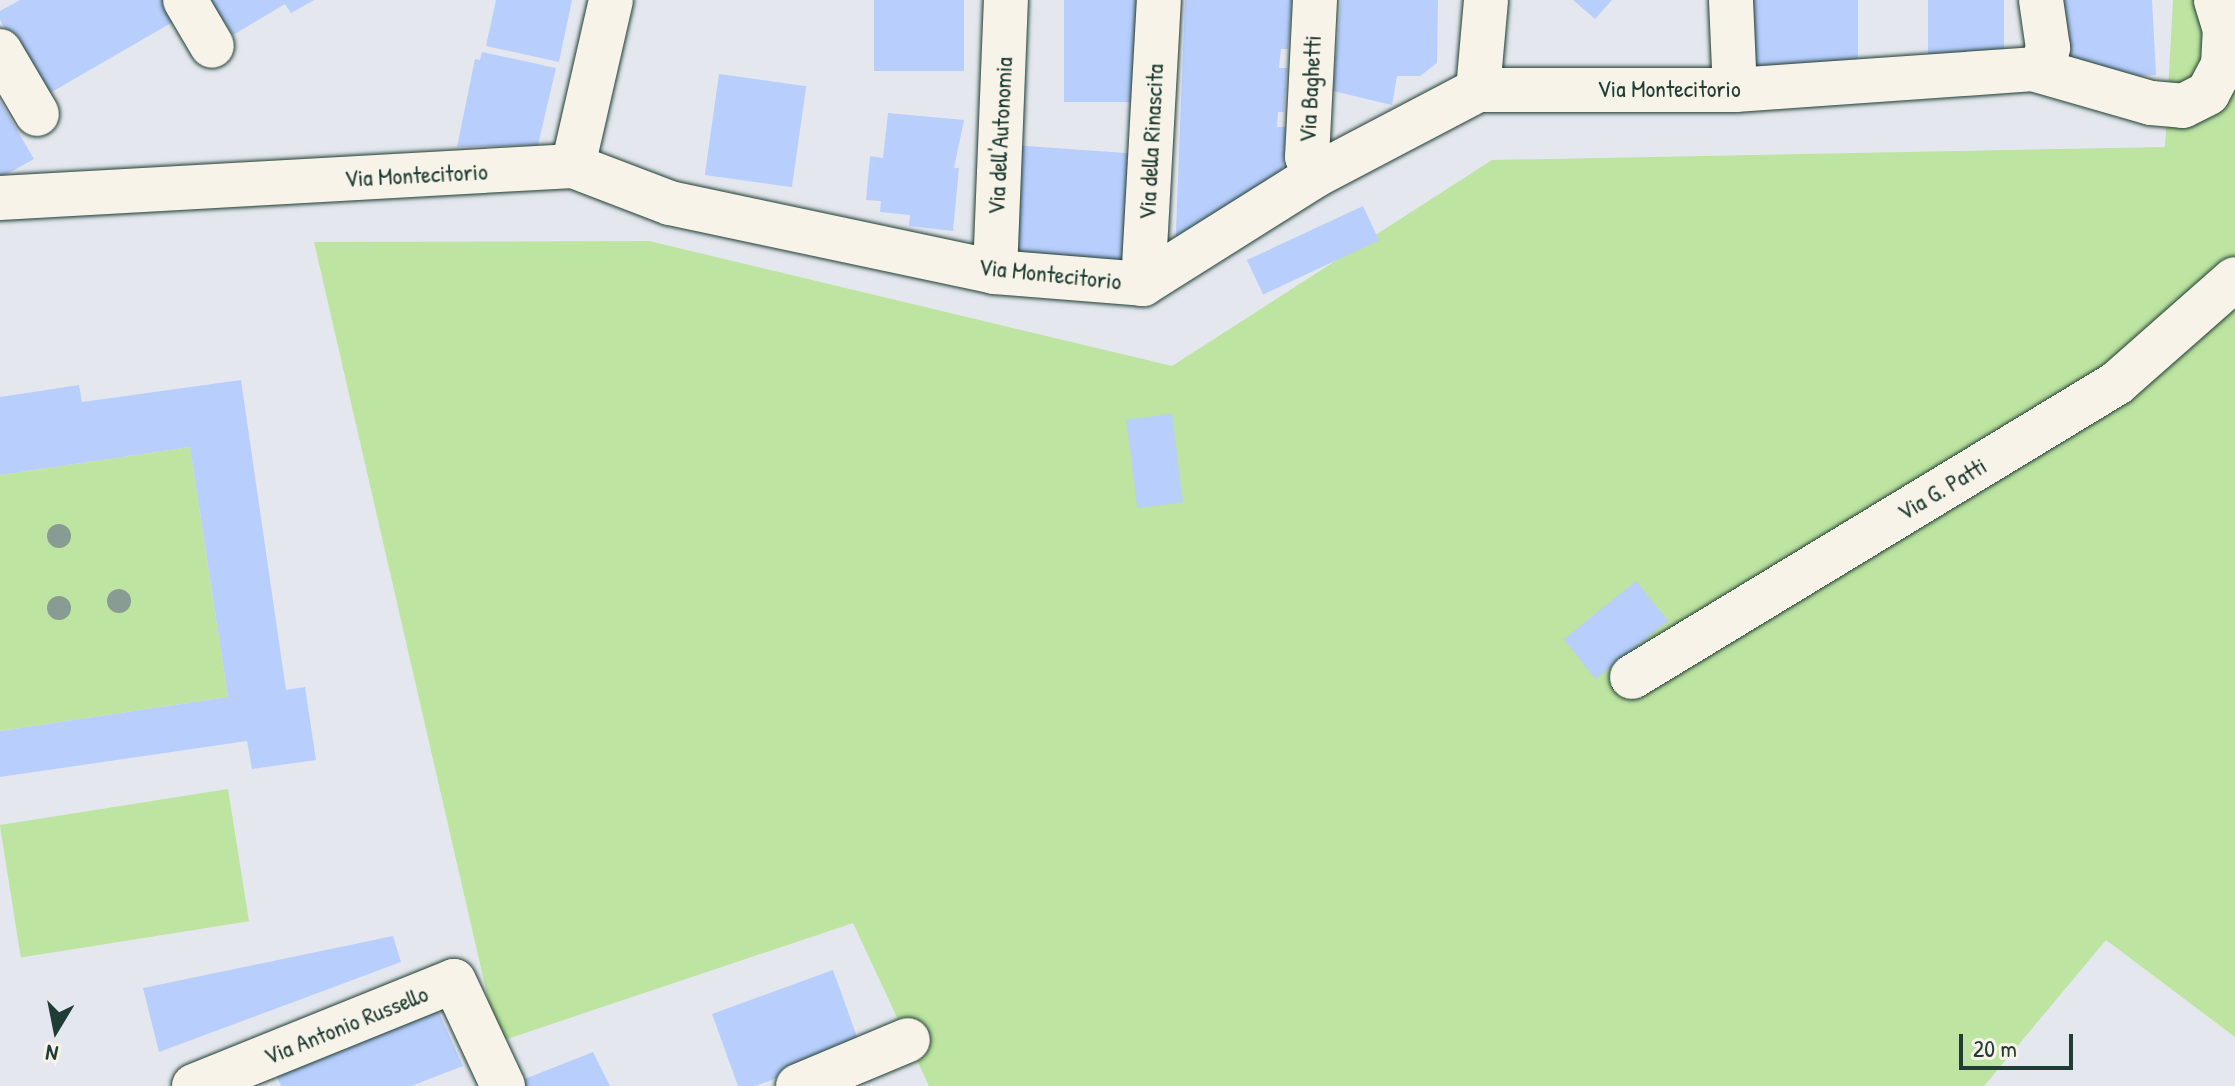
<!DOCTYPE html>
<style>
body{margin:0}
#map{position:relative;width:2235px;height:1086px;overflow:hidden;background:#e4e8ee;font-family:"Patrick Hand",sans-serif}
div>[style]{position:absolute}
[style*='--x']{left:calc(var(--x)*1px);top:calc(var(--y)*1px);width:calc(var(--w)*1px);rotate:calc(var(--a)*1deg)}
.green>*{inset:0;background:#bde4a0;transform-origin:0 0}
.building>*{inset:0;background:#b8cefd;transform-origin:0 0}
.roads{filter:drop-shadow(0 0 2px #1f3d34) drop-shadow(0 0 2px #1f3d34)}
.minor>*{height:44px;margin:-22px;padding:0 22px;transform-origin:22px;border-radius:22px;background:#f7f3e8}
.trees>*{width:24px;height:24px;margin:-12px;border-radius:50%;background:#899c94}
span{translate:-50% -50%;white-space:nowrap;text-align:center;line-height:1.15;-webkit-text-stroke:6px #f7f3e8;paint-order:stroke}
.street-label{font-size:24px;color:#1f3d34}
.north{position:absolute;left:16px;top:990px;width:80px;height:80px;-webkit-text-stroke:6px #f7f3e8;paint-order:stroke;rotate:190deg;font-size:22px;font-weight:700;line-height:32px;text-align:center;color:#1f3d34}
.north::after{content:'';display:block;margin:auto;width:28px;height:36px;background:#1f3d34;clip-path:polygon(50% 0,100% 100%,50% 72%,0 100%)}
.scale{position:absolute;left:1959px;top:1034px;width:114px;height:36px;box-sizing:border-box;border:4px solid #1f3d34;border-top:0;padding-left:10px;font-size:24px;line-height:28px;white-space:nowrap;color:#1f3d34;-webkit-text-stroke:6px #f7f3e8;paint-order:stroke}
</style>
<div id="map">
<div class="green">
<i style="clip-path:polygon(2173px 0,2235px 0,2235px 1037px,2106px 940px,1984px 1086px,929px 1086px,853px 923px,498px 1042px,314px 242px,649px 241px,1172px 366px,1492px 160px,2165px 147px)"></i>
<i style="clip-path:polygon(190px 447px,228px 697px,0 731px,0 475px)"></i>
<i style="left:228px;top:789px;width:134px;height:231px;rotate:81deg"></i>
</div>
<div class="building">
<i style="clip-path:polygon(20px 0,167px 0,178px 19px,43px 97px,0 20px,0 11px)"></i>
<i style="clip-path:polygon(202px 0,314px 0,291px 13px,285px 4px,233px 35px,224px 21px,217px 26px)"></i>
<i style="clip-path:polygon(496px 0,572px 0,559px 62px,486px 46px)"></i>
<i style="left:874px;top:0;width:90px;height:71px"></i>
<i style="left:1064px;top:0;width:78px;height:102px"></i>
<i style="clip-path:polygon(1185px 0,1292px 0,1288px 49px,1281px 49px,1279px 68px,1287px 68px,1284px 112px,1278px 112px,1277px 127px,1286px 127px,1281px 192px,1175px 256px)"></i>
<i style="clip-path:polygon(1341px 0,1438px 0,1437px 63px,1420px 76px,1397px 76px,1392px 105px,1333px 91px)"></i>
<i style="clip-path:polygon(1573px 0,1612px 0,1595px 19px)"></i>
<i style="left:1752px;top:0;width:106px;height:79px"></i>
<i style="left:1928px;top:0;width:76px;height:67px"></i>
<i style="clip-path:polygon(2053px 0,2152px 0,2156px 75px,2115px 77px,2056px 65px)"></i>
<i style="clip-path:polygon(482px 52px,556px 68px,538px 145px,457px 147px,475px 59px,480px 60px)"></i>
<i style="left:719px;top:74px;width:88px;height:102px;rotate:8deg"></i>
<i style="clip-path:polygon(0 101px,34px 159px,0 178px)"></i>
<i style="clip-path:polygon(888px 113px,964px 120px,954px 168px,959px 168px,953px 231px,909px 226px,910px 215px,880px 212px,881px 201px,866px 200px,870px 156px,883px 158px)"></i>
<i style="left:1012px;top:145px;width:128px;height:120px;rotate:4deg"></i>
<i style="left:1363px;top:206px;width:38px;height:128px;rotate:65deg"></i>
<i style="clip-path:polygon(241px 380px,286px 690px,305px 687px,316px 760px,252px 769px,247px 741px,0 777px,0 731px,228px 697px,190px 447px,0 475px,0 397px,79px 385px,82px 402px)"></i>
<i style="left:1172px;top:414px;width:89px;height:46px;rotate:83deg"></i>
<i style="left:1636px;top:581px;width:51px;height:93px;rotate:51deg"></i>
<i style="clip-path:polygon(393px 936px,401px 962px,159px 1052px,143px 988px)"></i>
<i style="clip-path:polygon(833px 970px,861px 1048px,755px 1086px,738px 1086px,712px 1014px)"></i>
<i style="clip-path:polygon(436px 1006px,463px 1066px,411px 1086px,281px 1086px,270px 1061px)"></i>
<i style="clip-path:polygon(593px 1052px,610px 1086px,519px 1086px,517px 1082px)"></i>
</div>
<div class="roads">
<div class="minor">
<i style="--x:185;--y:0;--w:53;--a:59.6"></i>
<i style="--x:1315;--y:0;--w:157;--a:92.9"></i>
<i style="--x:1307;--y:157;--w:20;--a:63"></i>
<i style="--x:1731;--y:0;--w:90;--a:87.5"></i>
<i style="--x:0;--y:51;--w:73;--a:59.6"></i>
<i style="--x:2033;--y:69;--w:123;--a:16.1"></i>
<i style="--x:2151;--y:103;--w:32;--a:5"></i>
<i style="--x:2183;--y:106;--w:28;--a:-27"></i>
<i style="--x:2208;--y:93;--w:32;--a:-62"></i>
<i style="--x:2223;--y:65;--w:35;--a:-87"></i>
<i style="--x:2225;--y:30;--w:31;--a:-107"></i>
<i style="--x:1478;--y:90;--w:90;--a:-84.9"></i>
<i style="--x:573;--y:166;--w:170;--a:-77.1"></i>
<i style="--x:0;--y:198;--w:574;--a:-3.2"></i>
<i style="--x:573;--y:166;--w:104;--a:20.9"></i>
<i style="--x:670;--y:203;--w:332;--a:12"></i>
<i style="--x:995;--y:272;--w:148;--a:4.6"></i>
<i style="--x:1143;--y:284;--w:204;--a:-32.2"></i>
<i style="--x:1316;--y:175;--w:183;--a:-27.7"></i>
<i style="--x:1478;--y:90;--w:257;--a:0"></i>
<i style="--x:1735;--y:90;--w:299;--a:-4"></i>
<i style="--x:2033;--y:69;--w:14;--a:-36"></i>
<i style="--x:2044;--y:61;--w:14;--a:-73"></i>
<i style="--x:2048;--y:48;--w:49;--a:-98.3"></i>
<i style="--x:995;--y:272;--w:272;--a:-87.7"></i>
<i style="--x:1143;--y:284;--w:284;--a:-86.8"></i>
<i style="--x:1632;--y:677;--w:567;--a:-31.22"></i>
<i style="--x:2117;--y:383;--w:157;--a:-41.4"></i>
<i style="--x:194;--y:1086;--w:280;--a:-22"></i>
<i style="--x:454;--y:981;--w:116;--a:65"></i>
<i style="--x:798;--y:1086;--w:119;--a:-22.7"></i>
</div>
</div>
<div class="trees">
<i style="left:59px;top:536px"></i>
<i style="left:119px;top:601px"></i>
<i style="left:59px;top:608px"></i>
</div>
<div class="street-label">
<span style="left:1310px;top:89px;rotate:-87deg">Via Baghetti</span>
<span style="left:1669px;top:89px">Via Montecitorio</span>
<span style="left:1000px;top:136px;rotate:-87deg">Via dell'Autonomia</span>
<span style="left:1151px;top:142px;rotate:-87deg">Via della Rinascita</span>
<span style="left:416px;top:175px;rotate:-3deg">Via Montecitorio</span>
<span style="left:1050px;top:274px;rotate:6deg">Via Montecitorio</span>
<span style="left:1942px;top:489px;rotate:-31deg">Via G. Patti</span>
<span style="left:346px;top:1025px;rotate:-22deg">Via Antonio Russello</span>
</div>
<div class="north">N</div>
<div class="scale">20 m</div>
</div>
